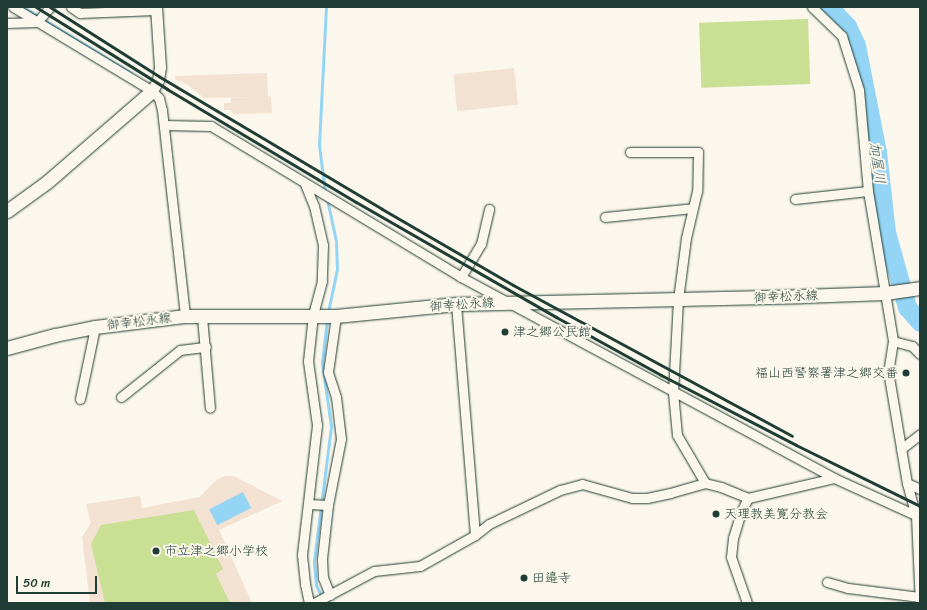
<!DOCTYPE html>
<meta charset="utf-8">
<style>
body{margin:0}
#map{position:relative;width:927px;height:610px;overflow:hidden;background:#fbf7ec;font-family:Sriracha,"Klee One",sans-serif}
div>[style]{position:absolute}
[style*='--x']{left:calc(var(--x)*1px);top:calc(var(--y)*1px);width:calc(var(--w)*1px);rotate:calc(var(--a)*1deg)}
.built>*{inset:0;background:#f3e1d1;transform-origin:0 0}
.green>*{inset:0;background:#c9df94;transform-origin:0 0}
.water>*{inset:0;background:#94d5f5;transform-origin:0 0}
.stream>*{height:3px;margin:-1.5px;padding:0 1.5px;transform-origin:1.5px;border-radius:1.5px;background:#94d5f5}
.river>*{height:19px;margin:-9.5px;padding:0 9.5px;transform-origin:9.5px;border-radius:9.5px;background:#94d5f5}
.roads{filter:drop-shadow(0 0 1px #1f3d34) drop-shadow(0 0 1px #1f3d34)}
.minor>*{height:9px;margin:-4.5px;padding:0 4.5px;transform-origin:4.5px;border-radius:4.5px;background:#fbf7ec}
.tertiary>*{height:11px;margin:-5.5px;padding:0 5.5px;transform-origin:5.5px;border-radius:5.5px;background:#fbf7ec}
.secondary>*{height:13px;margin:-6.5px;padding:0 6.5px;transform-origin:6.5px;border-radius:6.5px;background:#fbf7ec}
.rail>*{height:3px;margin:-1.5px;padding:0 1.5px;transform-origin:1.5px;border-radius:1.5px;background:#1f3d34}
.dots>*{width:11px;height:11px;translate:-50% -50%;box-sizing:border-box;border:2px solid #fbf7ec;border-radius:50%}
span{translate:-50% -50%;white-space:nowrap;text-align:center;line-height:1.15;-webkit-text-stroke:4px #fbf7ec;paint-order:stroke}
.street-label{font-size:13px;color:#1f3d34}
.poi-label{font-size:13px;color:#1f3d34}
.left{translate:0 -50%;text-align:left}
.right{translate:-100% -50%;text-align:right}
.water-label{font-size:14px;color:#365b5b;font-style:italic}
.frame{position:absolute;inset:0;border:8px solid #1f3d34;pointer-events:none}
.scale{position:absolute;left:16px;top:576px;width:81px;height:18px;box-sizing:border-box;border:2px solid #1f3d34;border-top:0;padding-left:5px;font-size:12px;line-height:14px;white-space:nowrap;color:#1f3d34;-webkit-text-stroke:3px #fbf7ec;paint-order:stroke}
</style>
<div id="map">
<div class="built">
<i style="left:514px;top:68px;width:37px;height:61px;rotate:84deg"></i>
<i style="clip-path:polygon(267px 73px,268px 96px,271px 97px,272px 113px,233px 114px,231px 110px,224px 110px,224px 103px,231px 103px,231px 98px,256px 97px,204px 98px,188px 85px,175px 79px,175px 76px)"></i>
<i style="clip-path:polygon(224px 476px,234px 476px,282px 501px,219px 530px,252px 603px,90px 603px,82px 537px,91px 523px,86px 504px,140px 496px,142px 508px,200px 497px,215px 481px)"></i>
</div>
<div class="green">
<i style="left:808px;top:19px;width:65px;height:109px;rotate:88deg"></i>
<i style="clip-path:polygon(194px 510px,223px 569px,216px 574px,230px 603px,105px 603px,91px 544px,101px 525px)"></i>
</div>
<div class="water">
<i style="left:243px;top:492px;width:18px;height:38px;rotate:63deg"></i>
</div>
<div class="stream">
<i style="--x:23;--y:7;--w:127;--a:31.4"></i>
<i style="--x:325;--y:192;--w:47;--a:-97.3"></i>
<i style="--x:319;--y:145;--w:138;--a:-87.1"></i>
<i style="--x:327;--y:199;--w:43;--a:77.9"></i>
<i style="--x:336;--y:241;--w:28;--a:88"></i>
<i style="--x:337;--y:269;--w:44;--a:101.8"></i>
<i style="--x:325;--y:603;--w:20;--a:-117"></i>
<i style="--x:316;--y:585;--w:24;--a:-95"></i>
<i style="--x:314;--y:561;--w:136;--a:-82.8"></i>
<i style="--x:331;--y:426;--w:64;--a:-98.1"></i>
<i style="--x:322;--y:363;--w:44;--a:-83.5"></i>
</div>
<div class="river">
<i style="--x:829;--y:7;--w:26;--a:47"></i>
<i style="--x:847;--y:26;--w:21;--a:65"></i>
<i style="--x:856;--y:45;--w:109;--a:78.9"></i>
<i style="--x:877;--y:152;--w:81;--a:83.6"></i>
<i style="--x:886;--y:232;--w:78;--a:74.4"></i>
<i style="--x:907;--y:307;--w:20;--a:49"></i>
</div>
<div class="roads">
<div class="minor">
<i style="--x:13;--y:7;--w:162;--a:31.1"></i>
<i style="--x:152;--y:91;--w:10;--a:45"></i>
<i style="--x:159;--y:98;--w:12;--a:76"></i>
<i style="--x:162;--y:110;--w:207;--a:83.6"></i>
<i style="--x:71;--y:7;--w:11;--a:34"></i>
<i style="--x:80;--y:13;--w:76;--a:-2.3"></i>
<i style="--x:812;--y:7;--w:42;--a:44"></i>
<i style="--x:842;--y:36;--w:57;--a:72.5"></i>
<i style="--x:859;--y:90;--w:101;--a:84.9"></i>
<i style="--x:868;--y:191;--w:152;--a:80.5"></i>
<i style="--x:893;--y:341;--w:30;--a:99"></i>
<i style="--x:888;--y:371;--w:114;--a:80.4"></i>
<i style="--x:907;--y:483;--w:34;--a:75"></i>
<i style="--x:916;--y:516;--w:87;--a:87.4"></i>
<i style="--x:7;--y:23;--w:30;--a:-2"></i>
<i style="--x:37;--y:22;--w:20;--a:-49"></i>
<i style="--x:164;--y:125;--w:47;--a:1.2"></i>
<i style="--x:211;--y:126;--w:292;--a:31.1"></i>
<i style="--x:461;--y:277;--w:424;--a:28.3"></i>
<i style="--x:834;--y:478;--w:94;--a:24.4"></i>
<i style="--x:630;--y:152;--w:68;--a:0"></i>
<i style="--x:698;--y:152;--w:39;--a:91"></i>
<i style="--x:697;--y:191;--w:48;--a:103.2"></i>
<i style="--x:686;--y:238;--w:63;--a:97.4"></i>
<i style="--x:678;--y:300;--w:92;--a:93.1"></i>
<i style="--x:673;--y:392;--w:43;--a:84.7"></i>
<i style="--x:677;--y:435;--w:56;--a:59.7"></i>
<i style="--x:305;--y:184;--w:24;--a:68"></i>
<i style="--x:314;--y:206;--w:40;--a:77"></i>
<i style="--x:323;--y:245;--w:36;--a:92"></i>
<i style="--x:322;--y:281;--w:35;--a:105"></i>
<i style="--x:313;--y:315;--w:46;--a:96.2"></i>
<i style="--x:308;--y:361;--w:65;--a:82"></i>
<i style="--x:317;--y:425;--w:131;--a:96.6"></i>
<i style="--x:302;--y:555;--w:29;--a:84"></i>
<i style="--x:305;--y:584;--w:19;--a:78"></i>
<i style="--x:795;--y:199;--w:73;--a:-6.3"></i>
<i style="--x:605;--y:217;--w:88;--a:-5.8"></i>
<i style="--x:461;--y:277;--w:39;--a:-59"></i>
<i style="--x:481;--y:244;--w:36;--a:-77"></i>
<i style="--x:456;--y:304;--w:232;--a:85.3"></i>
<i style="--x:202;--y:317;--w:91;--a:85"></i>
<i style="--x:893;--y:341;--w:20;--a:15"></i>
<i style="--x:912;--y:346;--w:11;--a:45"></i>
<i style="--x:121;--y:397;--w:75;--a:-38.5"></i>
<i style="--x:180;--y:350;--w:26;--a:-7"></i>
<i style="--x:80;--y:399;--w:74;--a:-78.2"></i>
<i style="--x:901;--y:449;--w:24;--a:-38"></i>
<i style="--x:907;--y:483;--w:14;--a:25"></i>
<i style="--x:748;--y:498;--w:88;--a:-13.1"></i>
<i style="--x:308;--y:504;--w:20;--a:3"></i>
<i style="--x:827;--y:582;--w:22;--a:16"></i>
<i style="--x:848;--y:588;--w:72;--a:7.2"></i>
<i style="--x:330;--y:595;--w:18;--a:-112"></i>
<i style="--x:323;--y:578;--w:19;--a:-93"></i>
<i style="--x:322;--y:559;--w:54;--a:-83.7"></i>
<i style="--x:328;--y:505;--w:67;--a:-78.9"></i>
<i style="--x:341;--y:439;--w:42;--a:-96.8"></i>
<i style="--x:336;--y:397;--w:26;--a:-108"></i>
<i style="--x:328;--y:372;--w:57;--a:-81.9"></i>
<i style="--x:314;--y:603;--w:68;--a:-28.1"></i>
<i style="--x:374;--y:571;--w:46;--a:-6.2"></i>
<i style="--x:420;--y:566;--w:63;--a:-29.4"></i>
<i style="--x:475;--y:535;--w:18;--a:-38"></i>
<i style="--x:489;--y:524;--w:79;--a:-25.6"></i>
<i style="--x:560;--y:490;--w:23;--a:-15"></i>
<i style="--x:582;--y:484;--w:52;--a:15.6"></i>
<i style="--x:632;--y:498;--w:15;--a:0"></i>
<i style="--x:647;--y:498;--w:24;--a:-12"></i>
<i style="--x:670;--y:493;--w:36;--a:-16"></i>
<i style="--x:705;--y:483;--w:16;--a:14"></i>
<i style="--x:721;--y:487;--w:29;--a:22"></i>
<i style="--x:748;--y:498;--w:16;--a:117"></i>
<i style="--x:741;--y:512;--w:27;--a:107"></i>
<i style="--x:733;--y:538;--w:19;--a:96"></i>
<i style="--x:731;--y:557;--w:49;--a:70.8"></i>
</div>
<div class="tertiary">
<i style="--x:152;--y:91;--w:13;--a:-61"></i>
<i style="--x:158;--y:80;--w:13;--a:-81"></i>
<i style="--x:160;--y:67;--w:60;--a:-93.8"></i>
</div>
<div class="secondary">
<i style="--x:7;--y:211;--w:49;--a:-35.9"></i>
<i style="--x:47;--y:182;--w:139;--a:-40.9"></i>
<i style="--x:7;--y:348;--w:50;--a:-15.2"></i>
<i style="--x:55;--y:335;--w:41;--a:-11.3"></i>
<i style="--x:95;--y:327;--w:91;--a:-7"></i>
<i style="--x:185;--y:316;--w:151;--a:0"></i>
<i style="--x:336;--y:316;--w:121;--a:-5.7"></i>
<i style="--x:456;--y:304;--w:346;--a:-1.3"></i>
<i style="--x:802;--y:296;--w:83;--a:-2.1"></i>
<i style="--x:885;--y:293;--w:35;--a:-8"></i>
</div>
</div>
<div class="rail">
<i style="--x:36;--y:7;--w:155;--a:32"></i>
<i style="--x:167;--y:89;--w:220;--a:30.9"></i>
<i style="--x:356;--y:202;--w:231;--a:29.9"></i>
<i style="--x:556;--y:317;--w:120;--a:28.9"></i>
<i style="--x:661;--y:375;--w:152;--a:27.4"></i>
<i style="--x:796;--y:445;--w:138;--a:26.2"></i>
<i style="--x:50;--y:7;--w:130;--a:32.5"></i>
<i style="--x:160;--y:77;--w:258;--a:30.7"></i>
<i style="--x:382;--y:209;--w:151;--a:30.1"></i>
<i style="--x:513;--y:285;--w:317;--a:28.4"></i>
</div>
<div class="dots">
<i style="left:505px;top:332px;background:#1f3d34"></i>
<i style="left:906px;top:373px;background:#1f3d34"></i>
<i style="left:716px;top:514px;background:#1f3d34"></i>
<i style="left:156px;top:551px;background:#1f3d34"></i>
<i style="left:524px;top:578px;background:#1f3d34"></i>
</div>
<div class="street-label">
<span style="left:786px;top:297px;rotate:-2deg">御幸松永線</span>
<span style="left:462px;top:305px;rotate:-4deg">御幸松永線</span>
<span style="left:139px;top:322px;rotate:-7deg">御幸松永線</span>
</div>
<div class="poi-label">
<span class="left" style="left:513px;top:332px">津之郷公民館</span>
<span class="right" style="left:898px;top:373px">福山西警察署津之郷交番</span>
<span class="left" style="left:724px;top:514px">天理教美寛分教会</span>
<span class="left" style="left:164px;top:551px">市立津之郷小学校</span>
<span class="left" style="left:532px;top:578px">田邉寺</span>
</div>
<div class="water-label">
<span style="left:877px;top:163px;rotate:82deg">加屋川</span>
</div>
<div class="frame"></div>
<div class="scale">50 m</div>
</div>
